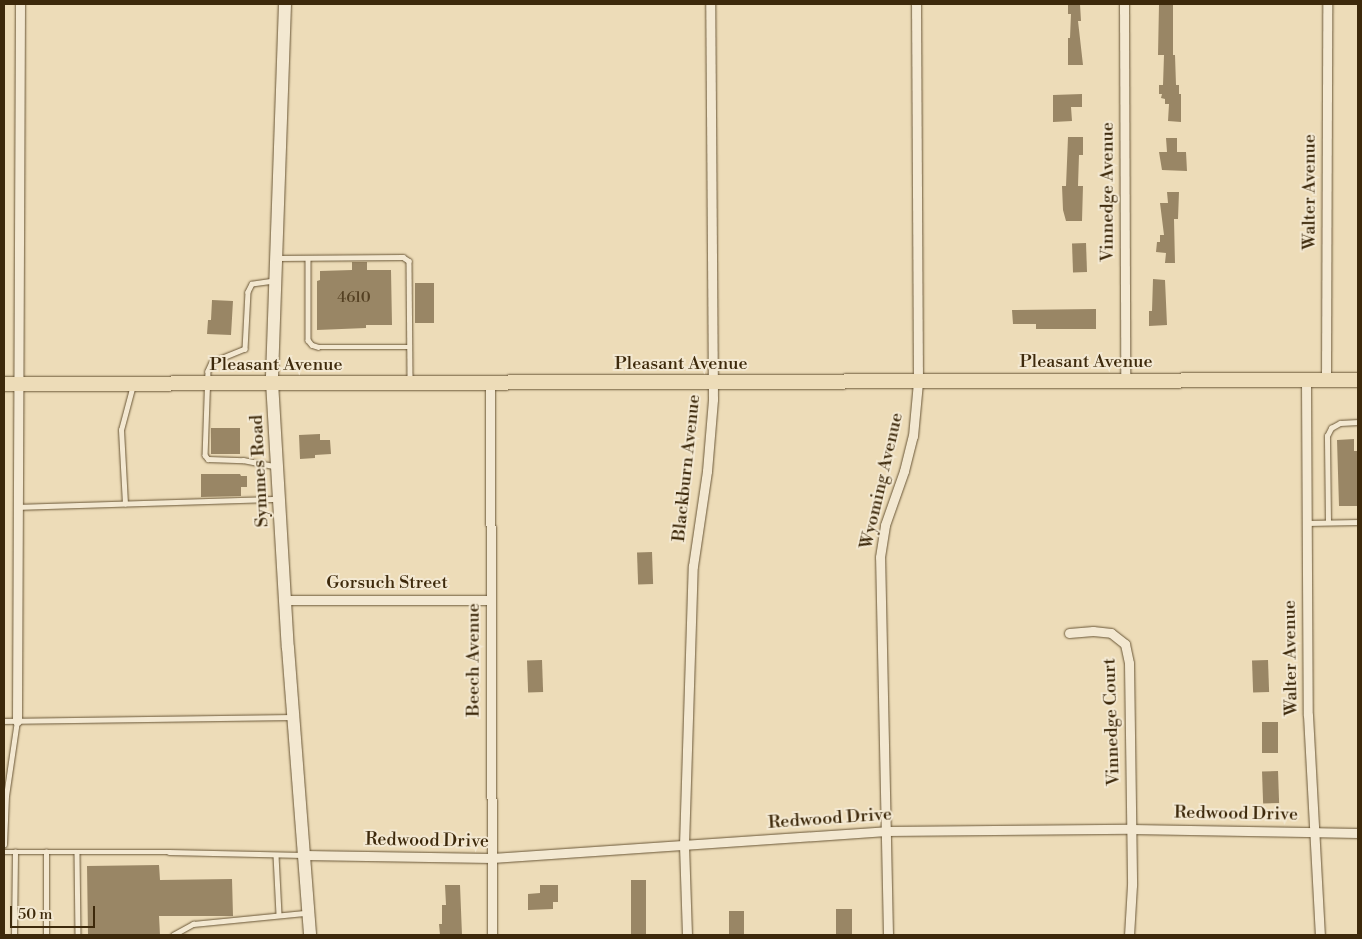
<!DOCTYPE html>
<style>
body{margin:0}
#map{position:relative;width:1362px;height:939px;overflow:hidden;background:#eddcb8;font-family:"Libre Bodoni",serif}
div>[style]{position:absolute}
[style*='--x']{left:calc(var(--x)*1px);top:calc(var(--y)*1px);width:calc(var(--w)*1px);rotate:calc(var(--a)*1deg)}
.building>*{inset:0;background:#998665;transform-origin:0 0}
.roads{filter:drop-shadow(0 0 1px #695636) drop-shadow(0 0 1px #695636)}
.lane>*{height:4.5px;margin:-2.25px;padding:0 2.25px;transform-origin:2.25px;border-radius:2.25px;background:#f3e8d1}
.street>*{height:9px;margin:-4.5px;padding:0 4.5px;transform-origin:4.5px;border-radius:4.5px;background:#f3e8d1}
.secondary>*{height:12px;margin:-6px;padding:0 6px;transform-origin:6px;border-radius:6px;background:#f3e8d1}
.primary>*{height:14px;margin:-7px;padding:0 7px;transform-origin:7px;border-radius:7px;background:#eddcb8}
span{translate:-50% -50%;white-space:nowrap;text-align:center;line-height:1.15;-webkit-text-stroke:4px #f3e8d1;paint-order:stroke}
.number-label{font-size:15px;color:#544022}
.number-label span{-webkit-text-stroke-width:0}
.street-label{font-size:18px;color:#3d290b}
.frame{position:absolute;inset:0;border:5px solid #3d290b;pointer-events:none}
.scale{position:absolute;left:10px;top:906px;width:85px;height:22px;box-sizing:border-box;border:2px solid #3d290b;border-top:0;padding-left:6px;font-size:15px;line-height:18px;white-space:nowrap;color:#3d290b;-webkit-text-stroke:4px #f3e8d1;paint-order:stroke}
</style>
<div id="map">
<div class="building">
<i style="clip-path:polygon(1068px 4px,1080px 4px,1081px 21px,1078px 21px,1083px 65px,1068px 65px,1068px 38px,1070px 38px,1071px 14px,1068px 14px)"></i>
<i style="clip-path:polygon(1159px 4px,1173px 4px,1173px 55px,1175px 55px,1176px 85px,1179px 85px,1179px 94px,1181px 94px,1181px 122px,1168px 121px,1169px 104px,1165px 104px,1165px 99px,1161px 98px,1162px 94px,1159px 94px,1159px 85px,1163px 85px,1164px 55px,1158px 55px)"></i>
<i style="clip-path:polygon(1082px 94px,1082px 107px,1071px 107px,1072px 121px,1053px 122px,1053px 95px)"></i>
<i style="clip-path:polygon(1068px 137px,1083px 137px,1083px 155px,1079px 155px,1078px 186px,1083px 186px,1082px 221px,1066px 221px,1063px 210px,1062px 186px,1066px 186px)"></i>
<i style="clip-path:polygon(1166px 138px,1177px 138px,1177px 152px,1186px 152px,1187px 171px,1162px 170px,1159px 152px,1167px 152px)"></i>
<i style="clip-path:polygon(1167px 192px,1179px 192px,1178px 219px,1174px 219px,1175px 263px,1165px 263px,1166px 253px,1156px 252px,1157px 242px,1160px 242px,1160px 235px,1164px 235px,1160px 203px,1168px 203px)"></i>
<i style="left:1086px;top:243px;width:29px;height:14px;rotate:88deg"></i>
<i style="clip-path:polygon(352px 262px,367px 262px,367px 270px,391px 270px,392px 325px,366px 325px,366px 328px,317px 330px,317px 281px,320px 280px,320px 271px,352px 270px)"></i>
<i style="clip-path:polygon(1153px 279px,1165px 280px,1167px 325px,1149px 326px,1149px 311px,1152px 311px)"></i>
<i style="left:415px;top:283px;width:19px;height:40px"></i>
<i style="clip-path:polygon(212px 300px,233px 301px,231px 335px,207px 334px,208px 320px,211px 320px)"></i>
<i style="clip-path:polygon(1096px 309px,1096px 329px,1036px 329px,1036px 324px,1013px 324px,1012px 310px)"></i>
<i style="left:211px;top:428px;width:29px;height:26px"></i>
<i style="clip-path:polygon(320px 434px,320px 440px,330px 440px,331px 454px,315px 455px,315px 458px,300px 459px,299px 435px)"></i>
<i style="clip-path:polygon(1354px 439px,1354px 451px,1358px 451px,1358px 506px,1339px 506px,1337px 440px)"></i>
<i style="clip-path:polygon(201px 474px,240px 474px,241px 476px,247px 476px,247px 487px,241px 487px,241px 496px,201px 497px)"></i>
<i style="left:652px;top:552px;width:32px;height:15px;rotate:88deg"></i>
<i style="left:542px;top:660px;width:32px;height:15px;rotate:88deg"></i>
<i style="left:1268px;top:660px;width:32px;height:16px;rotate:88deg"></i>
<i style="left:1262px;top:722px;width:16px;height:31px"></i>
<i style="left:1278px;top:771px;width:32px;height:16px;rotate:88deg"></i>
<i style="clip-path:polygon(159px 865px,160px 880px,232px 879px,233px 916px,159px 916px,160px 935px,88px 935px,87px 866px)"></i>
<i style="left:631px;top:880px;width:15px;height:55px"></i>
<i style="clip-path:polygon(445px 885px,460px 885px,462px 935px,440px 935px,439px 924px,442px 924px,442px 905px,446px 905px)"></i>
<i style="clip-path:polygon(540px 885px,558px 885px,558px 902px,553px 902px,553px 909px,528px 910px,528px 894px,540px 893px)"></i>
<i style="left:836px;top:909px;width:16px;height:26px"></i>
<i style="left:729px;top:911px;width:15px;height:24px"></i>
</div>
<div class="roads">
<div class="lane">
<i style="--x:277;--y:258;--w:126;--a:-0.5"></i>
<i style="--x:403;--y:257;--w:7;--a:34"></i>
<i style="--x:409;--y:261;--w:119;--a:89.5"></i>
<i style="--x:308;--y:258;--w:82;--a:90"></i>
<i style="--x:308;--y:340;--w:6;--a:51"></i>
<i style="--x:312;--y:345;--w:6;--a:18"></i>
<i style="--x:318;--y:347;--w:92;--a:0"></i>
<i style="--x:274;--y:281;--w:22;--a:172"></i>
<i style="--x:252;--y:284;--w:9;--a:117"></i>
<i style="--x:248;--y:292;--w:57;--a:93"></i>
<i style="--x:245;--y:349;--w:35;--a:158"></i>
<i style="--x:212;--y:362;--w:10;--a:114"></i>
<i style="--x:208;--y:371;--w:84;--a:92"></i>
<i style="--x:205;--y:455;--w:5;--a:53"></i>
<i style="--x:208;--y:459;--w:35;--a:2"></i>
<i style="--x:243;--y:460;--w:32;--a:11"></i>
<i style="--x:125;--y:504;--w:74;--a:-93.1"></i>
<i style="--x:121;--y:430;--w:47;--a:-75.1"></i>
<i style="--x:17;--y:507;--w:261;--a:-1.8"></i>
<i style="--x:1328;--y:522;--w:86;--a:-90.7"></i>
<i style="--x:1327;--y:436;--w:9;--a:-63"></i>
<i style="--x:1331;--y:428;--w:10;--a:-29"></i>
<i style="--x:1340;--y:423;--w:18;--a:-3"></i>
<i style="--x:1307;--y:523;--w:51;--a:-1.1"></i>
<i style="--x:4;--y:721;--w:287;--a:-0.8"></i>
<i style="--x:4;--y:845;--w:49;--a:-87.7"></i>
<i style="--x:6;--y:796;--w:76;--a:-81.7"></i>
<i style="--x:4;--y:852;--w:165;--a:0"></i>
<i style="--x:169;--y:852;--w:134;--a:1.3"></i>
<i style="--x:77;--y:853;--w:82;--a:89.3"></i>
<i style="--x:276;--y:855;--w:60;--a:87.1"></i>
<i style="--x:14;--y:935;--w:83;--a:-89.3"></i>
<i style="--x:46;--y:935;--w:83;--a:-90"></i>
<i style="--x:173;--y:935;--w:23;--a:-29"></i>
<i style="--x:193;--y:924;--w:114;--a:-5.6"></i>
</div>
<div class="street">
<i style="--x:1124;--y:4;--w:376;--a:89.8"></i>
<i style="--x:1306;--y:381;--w:334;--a:89.7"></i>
<i style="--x:1308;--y:715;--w:220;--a:86.9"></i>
<i style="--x:1326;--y:381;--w:377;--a:-89.8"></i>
<i style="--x:490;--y:384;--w:551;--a:89.79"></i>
<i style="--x:285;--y:600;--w:205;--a:0"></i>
<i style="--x:1069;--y:633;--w:24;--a:-5"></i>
<i style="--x:1093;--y:631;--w:18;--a:6"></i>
<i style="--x:1111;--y:633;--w:18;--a:38"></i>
<i style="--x:1125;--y:644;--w:19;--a:78"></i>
<i style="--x:1129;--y:663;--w:222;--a:89.2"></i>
<i style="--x:1132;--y:885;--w:50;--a:93.4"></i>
<i style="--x:17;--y:721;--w:717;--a:-89.76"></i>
<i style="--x:304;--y:855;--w:188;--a:0.9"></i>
<i style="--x:492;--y:858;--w:395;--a:-3.9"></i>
<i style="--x:886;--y:831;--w:245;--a:-0.5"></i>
<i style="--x:1131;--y:829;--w:227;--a:1"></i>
<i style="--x:687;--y:935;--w:90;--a:-91.9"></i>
<i style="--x:684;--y:845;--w:279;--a:-88.2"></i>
<i style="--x:693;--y:566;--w:96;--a:-81.6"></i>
<i style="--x:707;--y:471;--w:72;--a:-85.2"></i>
<i style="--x:713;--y:399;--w:395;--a:-90.4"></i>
<i style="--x:888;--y:935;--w:378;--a:-91.2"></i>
<i style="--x:880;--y:557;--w:32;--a:-81"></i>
<i style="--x:885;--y:525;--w:57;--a:-70.6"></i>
<i style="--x:904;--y:471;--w:36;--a:-76"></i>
<i style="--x:913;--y:436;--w:54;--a:-84.7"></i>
<i style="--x:918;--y:382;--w:378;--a:-90.3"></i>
</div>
<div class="secondary">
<i style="--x:285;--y:4;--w:378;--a:92"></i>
<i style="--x:272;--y:382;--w:266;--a:86.6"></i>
<i style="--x:288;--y:648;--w:288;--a:85.6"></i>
</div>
<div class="primary">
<i style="--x:4;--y:384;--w:1354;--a:-0.17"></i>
</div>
</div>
<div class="number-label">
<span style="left:354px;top:298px">4610</span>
</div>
<div class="street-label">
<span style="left:1108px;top:192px;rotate:-90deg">Vinnedge Avenue</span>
<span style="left:1310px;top:192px;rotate:-90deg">Walter Avenue</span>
<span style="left:1086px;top:362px">Pleasant Avenue</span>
<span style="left:681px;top:364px">Pleasant Avenue</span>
<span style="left:276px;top:365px">Pleasant Avenue</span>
<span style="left:687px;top:468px;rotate:-84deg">Blackburn Avenue</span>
<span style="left:260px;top:471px;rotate:-93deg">Symmes Road</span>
<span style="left:882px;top:481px;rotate:-77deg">Wyoming Avenue</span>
<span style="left:387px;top:583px">Gorsuch Street</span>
<span style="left:1291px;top:658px;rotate:-91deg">Walter Avenue</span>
<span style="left:474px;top:660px;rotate:-90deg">Beech Avenue</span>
<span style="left:1112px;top:722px;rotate:-92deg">Vinnedge Court</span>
<span style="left:1236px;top:814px;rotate:1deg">Redwood Drive</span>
<span style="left:830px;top:819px;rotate:-4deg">Redwood Drive</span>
<span style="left:427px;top:841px;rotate:1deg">Redwood Drive</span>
</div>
<div class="frame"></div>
<div class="scale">50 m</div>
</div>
